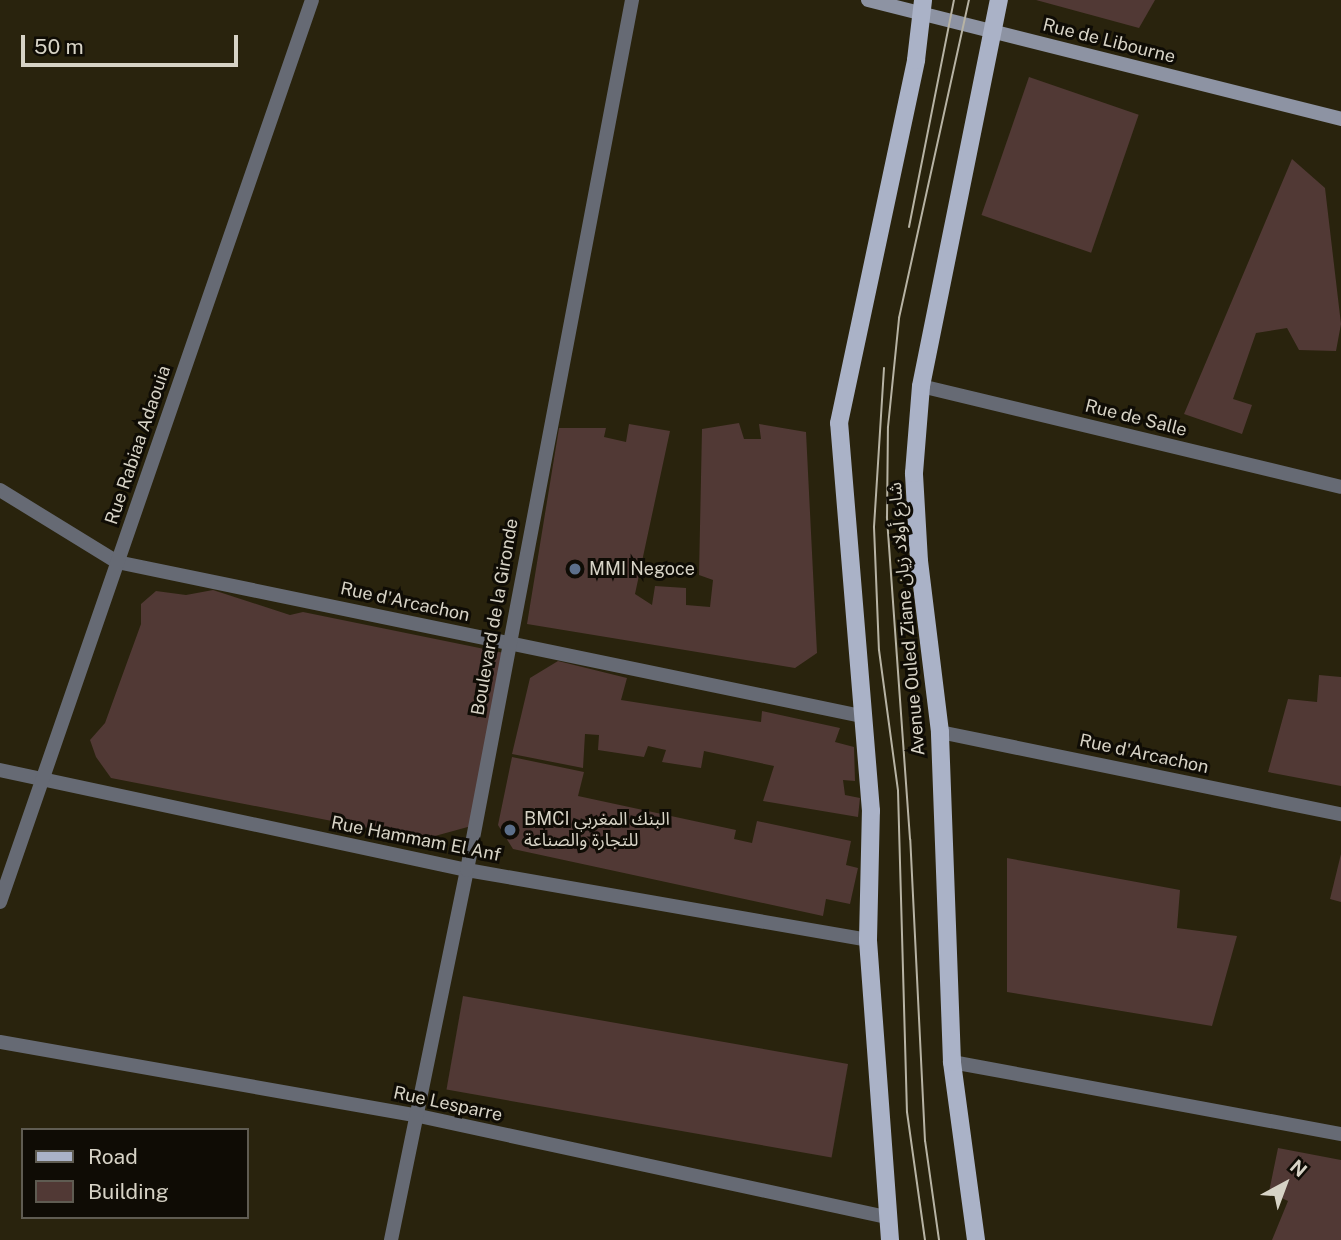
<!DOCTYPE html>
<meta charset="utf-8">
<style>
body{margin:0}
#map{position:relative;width:1341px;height:1240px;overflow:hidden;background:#29230d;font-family:"Public Sans","Noto Sans Arabic",sans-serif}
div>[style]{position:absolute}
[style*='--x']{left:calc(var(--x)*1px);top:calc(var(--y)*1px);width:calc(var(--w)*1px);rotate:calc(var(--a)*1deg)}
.building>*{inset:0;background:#513935;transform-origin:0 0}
.minor>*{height:14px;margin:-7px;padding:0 7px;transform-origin:7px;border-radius:7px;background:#666a74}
.secondary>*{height:14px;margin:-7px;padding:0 7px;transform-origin:7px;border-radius:7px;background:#8d93a3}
.primary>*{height:18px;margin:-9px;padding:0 9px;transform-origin:9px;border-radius:9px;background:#aab2c7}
.tram>*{height:2px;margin:-1px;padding:0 1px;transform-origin:1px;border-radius:1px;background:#b7b3a4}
.dots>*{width:19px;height:19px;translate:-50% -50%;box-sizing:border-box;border:4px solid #0f0c05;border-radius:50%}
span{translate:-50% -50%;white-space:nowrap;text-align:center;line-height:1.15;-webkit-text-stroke:6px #0f0c05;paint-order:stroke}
.street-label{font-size:18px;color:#d7d3c6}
.poi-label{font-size:18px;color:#d7d3c6}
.left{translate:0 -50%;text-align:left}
.legend{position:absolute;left:21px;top:1128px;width:228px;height:91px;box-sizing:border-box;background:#0f0c05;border:2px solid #5f5c52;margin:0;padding:9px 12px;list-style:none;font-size:21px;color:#d7d3c6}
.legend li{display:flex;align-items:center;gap:14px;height:35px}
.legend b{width:35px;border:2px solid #5f5c52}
.north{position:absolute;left:1250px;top:1149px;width:70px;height:70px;-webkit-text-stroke:5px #0f0c05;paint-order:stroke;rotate:41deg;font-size:19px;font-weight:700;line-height:28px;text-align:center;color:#d7d3c6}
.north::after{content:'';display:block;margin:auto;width:24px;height:32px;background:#d7d3c6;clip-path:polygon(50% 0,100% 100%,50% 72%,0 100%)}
.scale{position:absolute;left:21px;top:35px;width:217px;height:32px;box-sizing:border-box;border:4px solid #d7d3c6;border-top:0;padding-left:9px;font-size:21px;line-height:24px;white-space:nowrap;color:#d7d3c6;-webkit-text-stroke:5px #0f0c05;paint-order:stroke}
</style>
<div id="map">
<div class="building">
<i style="clip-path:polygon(1036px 0,1155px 0,1139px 28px)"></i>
<i style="left:1029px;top:77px;width:116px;height:146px;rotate:19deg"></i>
<i style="clip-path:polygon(1292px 159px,1325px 188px,1341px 324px,1336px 351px,1299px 350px,1287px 328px,1256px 333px,1233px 399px,1252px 405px,1242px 434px,1184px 414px)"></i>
<i style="clip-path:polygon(739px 423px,744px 439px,761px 439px,759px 424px,806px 432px,817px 653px,795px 668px,527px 624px,559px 428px,606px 428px,604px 437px,626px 442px,629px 424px,670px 431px,635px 594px,652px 605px,655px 586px,686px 588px,686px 605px,710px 607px,713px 580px,699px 575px,702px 429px)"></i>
<i style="clip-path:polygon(213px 590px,290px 615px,303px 612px,509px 654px,475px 825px,424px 839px,111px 778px,96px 757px,90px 740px,105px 723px,141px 624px,141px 604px,156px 591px,186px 595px)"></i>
<i style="clip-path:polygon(558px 661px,627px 678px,621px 700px,761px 722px,762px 711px,840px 728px,835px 742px,854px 747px,855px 781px,843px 780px,845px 795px,860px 798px,858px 817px,763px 801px,774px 766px,704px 751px,701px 768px,662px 762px,666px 750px,648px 746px,644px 757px,598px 750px,599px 735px,585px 734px,583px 768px,512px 754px,530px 678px)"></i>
<i style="clip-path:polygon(1319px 675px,1341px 677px,1341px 786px,1268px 772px,1288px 699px,1317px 702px)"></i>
<i style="clip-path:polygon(512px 757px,584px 772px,578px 796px,736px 830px,734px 839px,752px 843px,757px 821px,851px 841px,846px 865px,858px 868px,850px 904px,826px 899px,823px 916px,513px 849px,498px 825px)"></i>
<i style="clip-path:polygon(1341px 854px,1341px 902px,1330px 899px)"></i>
<i style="clip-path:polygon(1007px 858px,1180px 890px,1177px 928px,1237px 936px,1212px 1026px,1007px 992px)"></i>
<i style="left:463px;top:996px;width:391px;height:95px;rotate:10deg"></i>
<i style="clip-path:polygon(1278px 1148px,1341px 1160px,1341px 1240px,1272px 1240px,1288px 1201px,1269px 1192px)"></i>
</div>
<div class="minor">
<i style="--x:921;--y:386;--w:432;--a:13.5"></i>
<i style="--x:0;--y:490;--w:137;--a:31.6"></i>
<i style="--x:117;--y:562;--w:760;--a:11.69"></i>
<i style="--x:940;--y:732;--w:409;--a:11.6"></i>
<i style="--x:0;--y:770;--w:478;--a:12.1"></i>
<i style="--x:467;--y:870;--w:407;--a:9.9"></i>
<i style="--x:0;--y:902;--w:954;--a:-70.92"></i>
<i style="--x:0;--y:1042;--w:425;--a:10"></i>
<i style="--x:419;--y:1116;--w:478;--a:12.2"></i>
<i style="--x:952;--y:1062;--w:396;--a:10.5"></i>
<i style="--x:391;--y:1240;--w:378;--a:-78.4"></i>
<i style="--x:467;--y:870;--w:886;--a:-79.26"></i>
</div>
<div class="secondary">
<i style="--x:868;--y:0;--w:488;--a:14.1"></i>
</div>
<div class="primary">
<i style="--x:890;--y:1240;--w:301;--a:-94.2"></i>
<i style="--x:868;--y:940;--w:129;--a:-88.7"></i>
<i style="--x:871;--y:811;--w:389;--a:-94.7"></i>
<i style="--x:839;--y:423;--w:371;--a:-78"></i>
<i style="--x:916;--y:60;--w:60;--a:-83.3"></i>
<i style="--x:976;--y:1240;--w:180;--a:-97.7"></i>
<i style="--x:952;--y:1062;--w:330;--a:-92.1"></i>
<i style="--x:940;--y:732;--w:172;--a:-97"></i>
<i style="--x:919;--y:561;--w:88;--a:-93.3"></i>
<i style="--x:914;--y:473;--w:87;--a:-85.4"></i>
<i style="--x:921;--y:386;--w:394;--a:-78.6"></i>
</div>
<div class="tram">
<i style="--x:909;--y:227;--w:231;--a:-78.8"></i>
<i style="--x:884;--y:368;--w:159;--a:93.6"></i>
<i style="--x:874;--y:527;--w:123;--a:87.7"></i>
<i style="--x:879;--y:650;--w:142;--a:82.3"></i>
<i style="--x:898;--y:791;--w:321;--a:88.4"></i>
<i style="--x:907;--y:1112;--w:129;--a:82"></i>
<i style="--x:939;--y:1240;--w:100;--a:-98"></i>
<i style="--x:925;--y:1141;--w:302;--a:-92.8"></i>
<i style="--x:910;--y:839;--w:323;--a:-94.1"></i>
<i style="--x:887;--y:517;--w:90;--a:-89.4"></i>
<i style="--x:888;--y:427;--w:110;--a:-84.2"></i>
<i style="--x:899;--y:318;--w:326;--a:-77.6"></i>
</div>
<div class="dots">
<i style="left:575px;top:569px;background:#5c6f8a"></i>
<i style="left:510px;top:830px;background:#5c6f8a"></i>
</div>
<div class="street-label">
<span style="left:1109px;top:41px;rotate:14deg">Rue de Libourne</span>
<span style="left:1136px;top:418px;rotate:14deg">Rue de Salle</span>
<span style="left:138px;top:445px;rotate:-71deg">Rue Rabiaa Adaouia</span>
<span style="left:405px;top:602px;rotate:12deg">Rue d'Arcachon</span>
<span style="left:495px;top:617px;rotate:-80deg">Boulevard de la Gironde</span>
<span style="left:907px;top:619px;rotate:-95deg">Avenue Ouled Ziane شارع أولاد زيان</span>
<span style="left:1144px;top:754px;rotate:12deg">Rue d'Arcachon</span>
<span style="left:416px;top:839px;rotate:11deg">Rue Hammam El Anf</span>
<span style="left:448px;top:1104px;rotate:12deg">Rue Lesparre</span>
</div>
<div class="poi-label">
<span class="left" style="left:589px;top:569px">MMI Negoce</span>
<span class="left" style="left:524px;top:830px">BMCI البنك المغربي<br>للتجارة والصناعة</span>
</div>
<ul class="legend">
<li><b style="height:9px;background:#aab2c7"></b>Road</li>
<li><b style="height:19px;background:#513935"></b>Building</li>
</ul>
<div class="north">N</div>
<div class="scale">50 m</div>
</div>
